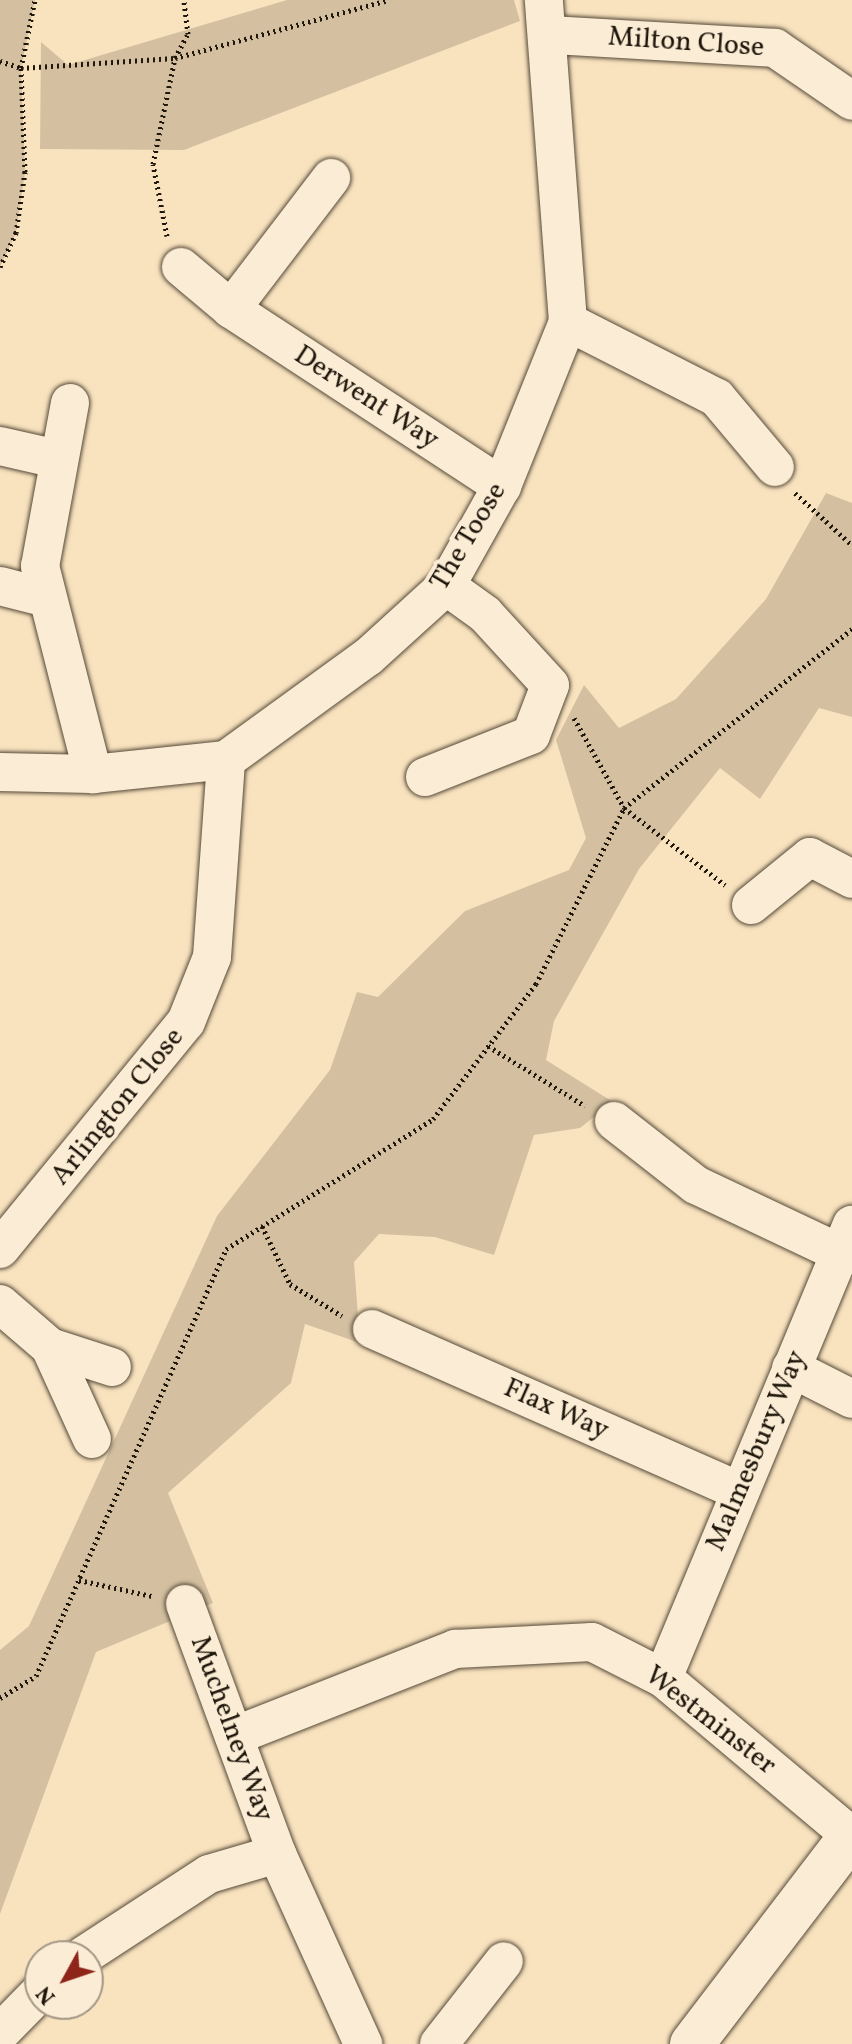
<!DOCTYPE html>
<style>
body{margin:0}
#map{position:relative;width:852px;height:2044px;overflow:hidden;background:#f9e3bf;font-family:Vollkorn,serif}
div>[style]{position:absolute}
[style*='--x']{left:calc(var(--x)*1px);top:calc(var(--y)*1px);width:calc(var(--w)*1px);rotate:calc(var(--a)*1deg)}
.green>*{inset:0;background:#d4c0a1}
.path>*{height:5px;margin-top:-2.5px;transform-origin:0;background:repeating-linear-gradient(90deg,#20170c 0 2px,transparent 0 6px)}
.roads{filter:drop-shadow(0 0 2px #564a39) drop-shadow(0 0 2px #564a39)}
.street>*{height:38px;margin:-19px;padding:0 19px;transform-origin:19px;border-radius:19px;background:#fbedd5}
.secondary>*{height:44px;margin:-22px;padding:0 22px;transform-origin:22px;border-radius:22px;background:#fbedd5}
span{translate:-50% -50%;white-space:nowrap;text-align:center;line-height:1.15;-webkit-text-stroke:8px #fbedd5;paint-order:stroke}
.street-label{font-size:28px;color:#20170c}
.north{position:absolute;left:24px;top:1940px;width:80px;height:80px;box-sizing:border-box;background:#fbedd5;border:2px solid #a39785;border-radius:50%;rotate:230deg;font-size:22px;font-weight:700;line-height:32px;text-align:center;color:#20170c}
.north::after{content:'';display:block;margin:auto;width:28px;height:36px;background:#8f2418;clip-path:polygon(50% 0,100% 100%,50% 72%,0 100%)}
</style>
<div id="map">
<div class="green">
<i style="clip-path:polygon(0 0,35px 0,21px 68px,25px 172px,16px 233px,0 267px)"></i>
<i style="clip-path:polygon(287px 0,514px 0,520px 21px,184px 150px,40px 149px,41px 42px,68px 65px)"></i>
<i style="clip-path:polygon(826px 493px,852px 503px,852px 717px,819px 708px,760px 799px,720px 768px,639px 869px,554px 1021px,546px 1060px,613px 1102px,580px 1128px,534px 1135px,494px 1255px,435px 1237px,379px 1234px,354px 1262px,360px 1343px,305px 1324px,291px 1383px,168px 1493px,213px 1603px,96px 1652px,0 1914px,0 1650px,29px 1626px,217px 1216px,330px 1070px,357px 992px,378px 997px,465px 911px,569px 870px,586px 838px,556px 740px,584px 685px,619px 728px,676px 699px,766px 599px)"></i>
</div>
<div class="path">
<i style="--x:0;--y:61;--w:22;--a:18"></i>
<i style="--x:21;--y:68;--w:154;--a:-3.7"></i>
<i style="--x:175;--y:58;--w:221;--a:-15.2"></i>
<i style="--x:167;--y:236;--w:73;--a:-101"></i>
<i style="--x:153;--y:164;--w:108;--a:-78.3"></i>
<i style="--x:175;--y:58;--w:27;--a:-62"></i>
<i style="--x:188;--y:34;--w:34;--a:-97"></i>
<i style="--x:0;--y:267;--w:38;--a:-65"></i>
<i style="--x:16;--y:233;--w:62;--a:-81.6"></i>
<i style="--x:25;--y:172;--w:104;--a:-92.2"></i>
<i style="--x:21;--y:68;--w:69;--a:-78.4"></i>
<i style="--x:795;--y:493;--w:77;--a:42.4"></i>
<i style="--x:574;--y:718;--w:103;--a:60.9"></i>
<i style="--x:624;--y:808;--w:127;--a:37.3"></i>
<i style="--x:488;--y:1046;--w:114;--a:31.7"></i>
<i style="--x:262;--y:1226;--w:64;--a:64.2"></i>
<i style="--x:290;--y:1284;--w:61;--a:31.6"></i>
<i style="--x:79;--y:1580;--w:75;--a:12.4"></i>
<i style="--x:0;--y:1698;--w:42;--a:-31.4"></i>
<i style="--x:36;--y:1676;--w:467;--a:-66"></i>
<i style="--x:226;--y:1249;--w:244;--a:-32.1"></i>
<i style="--x:433;--y:1119;--w:170;--a:-52.7"></i>
<i style="--x:536;--y:984;--w:197;--a:-63.4"></i>
<i style="--x:624;--y:808;--w:290;--a:-38.1"></i>
</div>
<div class="roads">
<div class="street">
<i style="--x:551;--y:35;--w:224;--a:3.3"></i>
<i style="--x:775;--y:48;--w:93;--a:34.5"></i>
<i style="--x:181;--y:267;--w:65;--a:40"></i>
<i style="--x:231;--y:309;--w:324;--a:33.2"></i>
<i style="--x:231;--y:309;--w:165;--a:-52.6"></i>
<i style="--x:568;--y:322;--w:167;--a:27"></i>
<i style="--x:717;--y:398;--w:90;--a:50"></i>
<i style="--x:70;--y:403;--w:166;--a:100.4"></i>
<i style="--x:40;--y:566;--w:215;--a:75.7"></i>
<i style="--x:0;--y:446;--w:58;--a:12.8"></i>
<i style="--x:0;--y:586;--w:49;--a:14.3"></i>
<i style="--x:0;--y:772;--w:93;--a:1.2"></i>
<i style="--x:93;--y:774;--w:134;--a:-6"></i>
<i style="--x:226;--y:760;--w:175;--a:-36"></i>
<i style="--x:368;--y:657;--w:105;--a:-42.3"></i>
<i style="--x:446;--y:586;--w:115;--a:-60.8"></i>
<i style="--x:502;--y:486;--w:177;--a:-68.1"></i>
<i style="--x:568;--y:322;--w:323;--a:-94.3"></i>
<i style="--x:425;--y:777;--w:114;--a:-21.6"></i>
<i style="--x:531;--y:735;--w:53;--a:-69.2"></i>
<i style="--x:550;--y:685;--w:96;--a:-132.5"></i>
<i style="--x:485;--y:614;--w:48;--a:-144.3"></i>
<i style="--x:751;--y:905;--w:76;--a:-39.1"></i>
<i style="--x:810;--y:857;--w:47;--a:27.6"></i>
<i style="--x:614;--y:1121;--w:104;--a:38"></i>
<i style="--x:696;--y:1185;--w:159;--a:25.3"></i>
<i style="--x:0;--y:1249;--w:293;--a:-50.7"></i>
<i style="--x:186;--y:1022;--w:70;--a:-68.2"></i>
<i style="--x:212;--y:957;--w:197;--a:-85.9"></i>
<i style="--x:0;--y:1304;--w:66;--a:40.7"></i>
<i style="--x:50;--y:1347;--w:65;--a:17.9"></i>
<i style="--x:372;--y:1329;--w:402;--a:23.8"></i>
<i style="--x:50;--y:1347;--w:101;--a:65.5"></i>
<i style="--x:791;--y:1368;--w:68;--a:26.9"></i>
<i style="--x:185;--y:1604;--w:266;--a:69.8"></i>
<i style="--x:277;--y:1854;--w:209;--a:65.6"></i>
<i style="--x:663;--y:1678;--w:491;--a:-67.4"></i>
<i style="--x:234;--y:1736;--w:238;--a:-21.5"></i>
<i style="--x:455;--y:1649;--w:137;--a:-2.9"></i>
<i style="--x:592;--y:1642;--w:80;--a:26.9"></i>
<i style="--x:663;--y:1678;--w:246;--a:40"></i>
<i style="--x:83;--y:1956;--w:150;--a:-33.1"></i>
<i style="--x:209;--y:1874;--w:71;--a:-16.4"></i>
<i style="--x:0;--y:2033;--w:57;--a:-45.7"></i>
<i style="--x:439;--y:2044;--w:105;--a:-51.9"></i>
</div>
<div class="secondary">
<i style="--x:692;--y:2044;--w:263;--a:-52.6"></i>
</div>
</div>
<div class="street-label">
<span style="left:686px;top:43px;rotate:4deg">Milton Close</span>
<span style="left:366px;top:398px;rotate:33deg">Derwent Way</span>
<span style="left:469px;top:537px;rotate:-59deg">The Toose</span>
<span style="left:118px;top:1107px;rotate:-51deg">Arlington Close</span>
<span style="left:556px;top:1410px;rotate:24deg">Flax Way</span>
<span style="left:757px;top:1451px;rotate:-67deg">Malmesbury Way</span>
<span style="left:710px;top:1721px;rotate:38deg">Westminster</span>
<span style="left:231px;top:1729px;rotate:70deg">Muchelney Way</span>
</div>
<div class="north">N</div>
</div>
